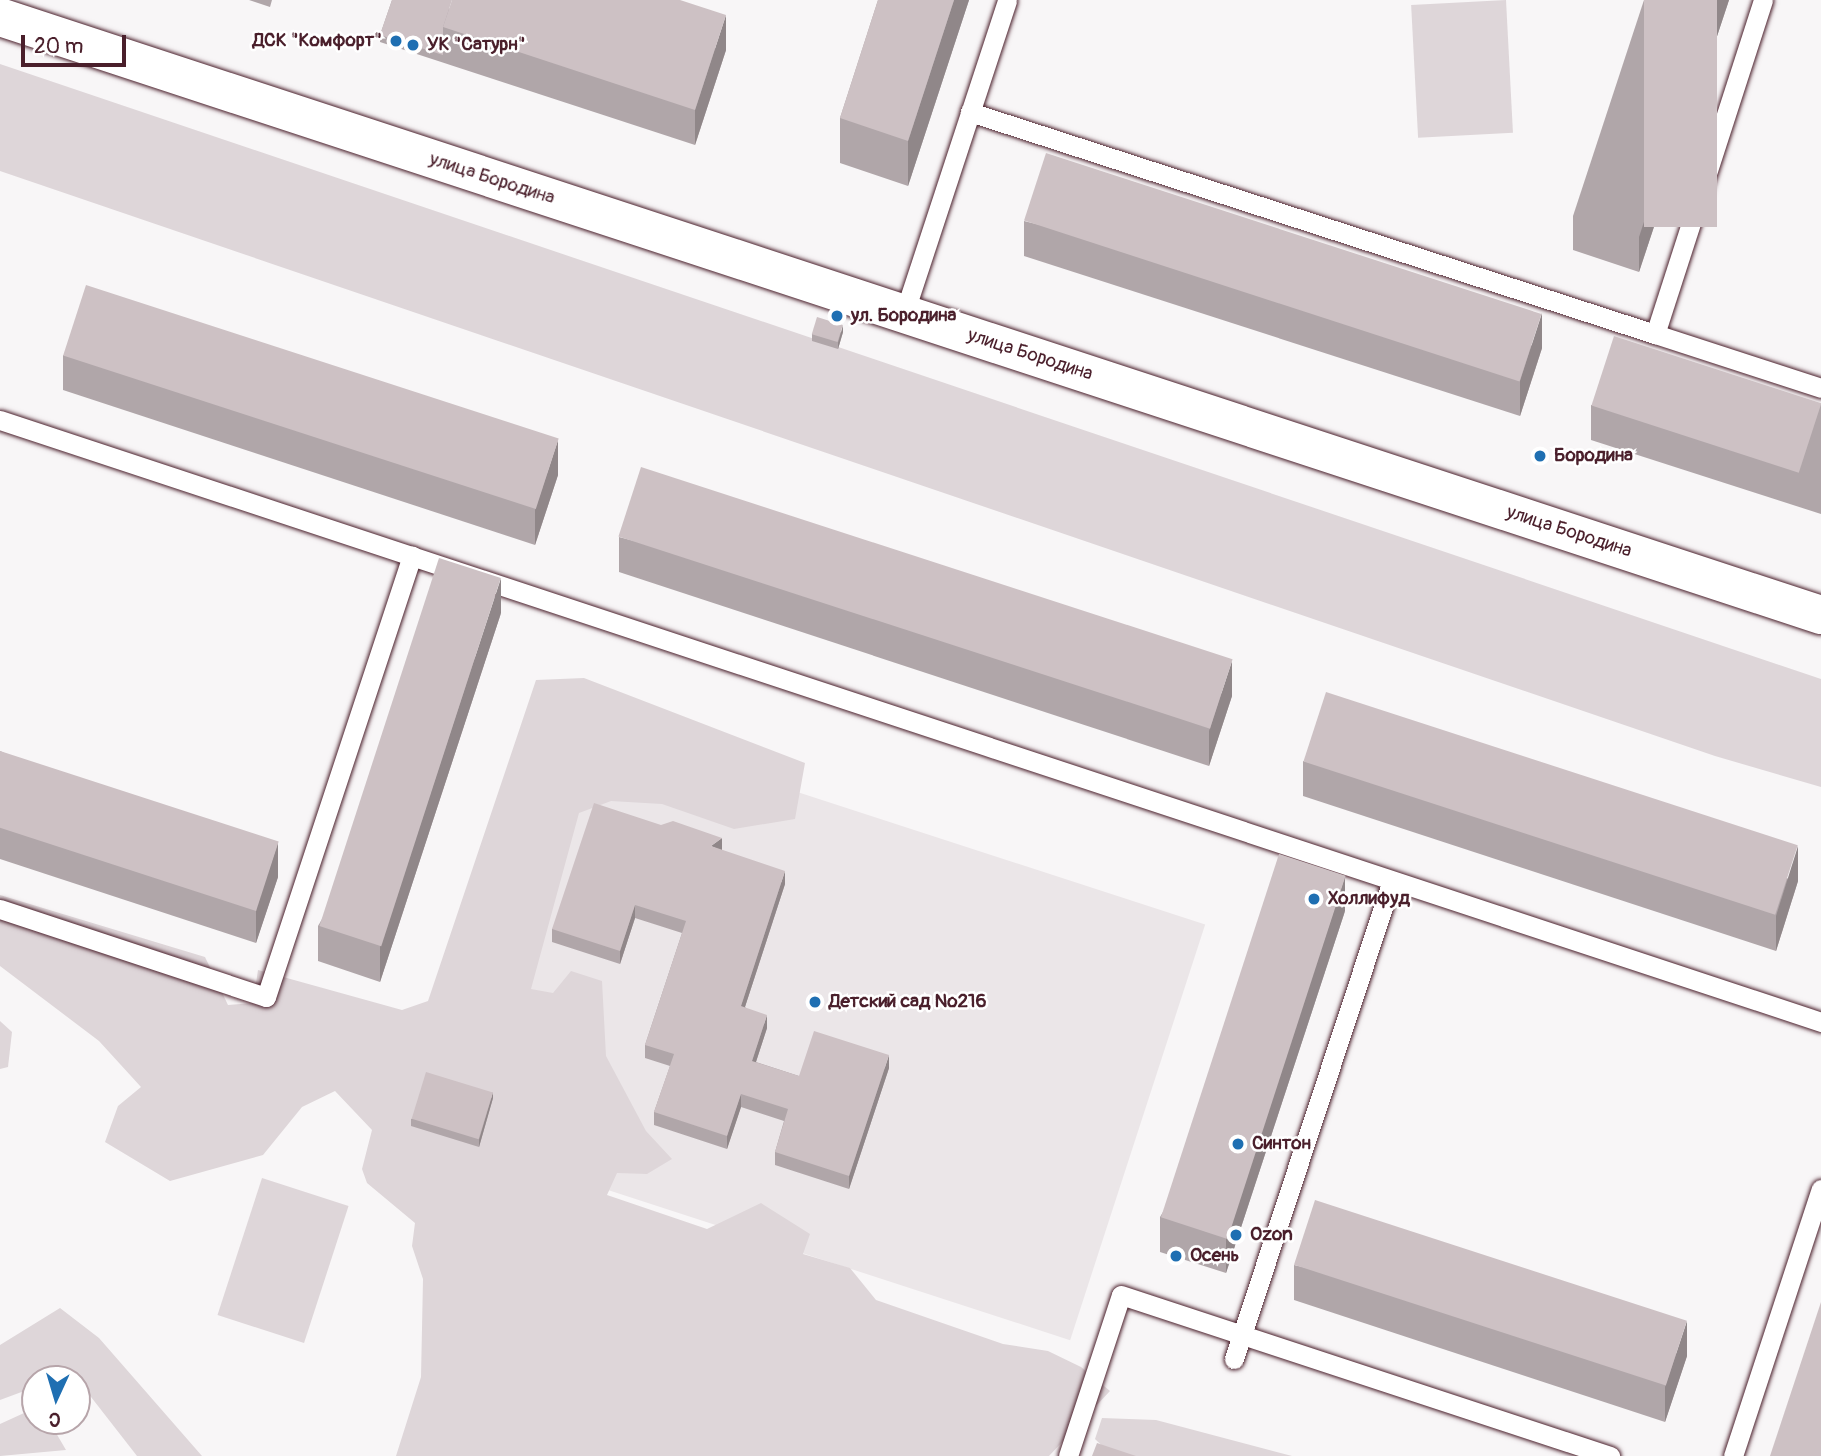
<!DOCTYPE html>
<meta charset="utf-8">
<style>
body{margin:0}
#map{position:relative;width:1821px;height:1456px;overflow:hidden;background:#f8f6f7;font-family:Pangolin,sans-serif}
div>[style]{position:absolute}
[style*='--x']{left:calc(var(--x)*1px);top:calc(var(--y)*1px);width:calc(var(--w)*1px);rotate:calc(var(--a)*1deg)}
.built>*{inset:0;background:#ebe6e8;transform-origin:0 0}
.green>*{inset:0;background:#ded6d9;transform-origin:0 0}
.roads{filter:drop-shadow(0 0 2px #4a1f2b) drop-shadow(0 0 2px #4a1f2b)}
.service>*{height:19px;margin:-9.5px;padding:0 9.5px;transform-origin:9.5px;border-radius:9.5px;background:#fff}
.tertiary>*{height:38px;margin:-19px;padding:0 19px;transform-origin:19px;border-radius:19px;background:#fff}
.wall>*{inset:0;background:#b0a6a9}
.shaded-wall>*{inset:0;background:#908789}
.building>*{inset:0;background:#cdc1c4;transform-origin:0 0}
.dots>*{width:19px;height:19px;translate:-50% -50%;box-sizing:border-box;border:4px solid #fff;border-radius:50%}
span{translate:-50% -50%;white-space:nowrap;text-align:center;line-height:1.15;-webkit-text-stroke:5px #fff;paint-order:stroke}
.poi-label{font-size:19px;color:#4a1f2b;font-weight:700}
.right{translate:-100% -50%;text-align:right}
.left{translate:0 -50%;text-align:left}
.street-label{font-size:19px;color:#4a1f2b}
.north{position:absolute;left:21px;top:1365px;width:70px;height:70px;box-sizing:border-box;background:#fff;border:2px solid #b7a5aa;border-radius:50%;rotate:184deg;font-size:19px;font-weight:700;line-height:28px;text-align:center;color:#4a1f2b}
.north::after{content:'';display:block;margin:auto;width:24px;height:32px;background:#1f6fb2;clip-path:polygon(50% 0,100% 100%,50% 72%,0 100%)}
.scale{position:absolute;left:21px;top:35px;width:105px;height:32px;box-sizing:border-box;border:4px solid #4a1f2b;border-top:0;padding-left:9px;font-size:21px;line-height:24px;white-space:nowrap;color:#4a1f2b;-webkit-text-stroke:5px #fff;paint-order:stroke}
</style>
<div id="map">
<div class="built">
<i style="left:548px;top:711px;width:691px;height:437px;rotate:18deg"></i>
</div>
<div class="green">
<i style="left:1506px;top:0;width:133px;height:95px;rotate:87deg"></i>
<i style="clip-path:polygon(0 64px,1821px 679px,1821px 787px,1715px 756px,0 171px)"></i>
<i style="clip-path:polygon(584px 678px,805px 763px,795px 819px,734px 829px,662px 804px,611px 801px,579px 813px,531px 989px,553px 993px,571px 971px,602px 981px,606px 1056px,646px 1131px,672px 1159px,647px 1174px,617px 1173px,607px 1195px,707px 1229px,761px 1203px,810px 1234px,803px 1254px,850px 1268px,876px 1300px,1003px 1344px,1048px 1351px,1081px 1367px,1110px 1391px,1049px 1456px,396px 1456px,421px 1377px,423px 1279px,412px 1246px,415px 1223px,367px 1183px,362px 1169px,372px 1130px,335px 1091px,302px 1107px,263px 1155px,170px 1181px,105px 1142px,118px 1106px,141px 1087px,99px 1041px,0 966px,0 895px,205px 957px,228px 1005px,253px 1003px,258px 970px,402px 1010px,428px 1001px,536px 680px)"></i>
<i style="clip-path:polygon(0 1021px,12px 1032px,8px 1067px,0 1069px)"></i>
<i style="left:262px;top:1178px;width:91px;height:144px;rotate:18deg"></i>
<i style="clip-path:polygon(60px 1308px,99px 1338px,202px 1456px,137px 1456px,77px 1379px,35px 1379px,35px 1387px,0 1400px,0 1345px)"></i>
<i style="clip-path:polygon(35px 1408px,35px 1421px,49px 1421px,66px 1450px,0 1456px,0 1424px)"></i>
<i style="clip-path:polygon(1102px 1418px,1156px 1420px,1292px 1456px,1113px 1456px,1095px 1439px)"></i>
</div>
<div class="roads">
<div class="service">
<i style="--x:1763;--y:0;--w:351;--a:107.9"></i>
<i style="--x:1655;--y:334;--w:175;--a:18"></i>
<i style="--x:970;--y:112;--w:720;--a:17.96"></i>
<i style="--x:904;--y:314;--w:330;--a:-71.8"></i>
<i style="--x:0;--y:420;--w:1918;--a:18.29"></i>
<i style="--x:0;--y:909;--w:280;--a:18.3"></i>
<i style="--x:266;--y:997;--w:465;--a:-71.7"></i>
<i style="--x:1234;--y:1359;--w:504;--a:-71.74"></i>
<i style="--x:1068;--y:1456;--w:169;--a:-71.8"></i>
<i style="--x:1121;--y:1295;--w:515;--a:18.22"></i>
<i style="--x:1733;--y:1456;--w:281;--a:-71.8"></i>
</div>
<div class="tertiary">
<i style="--x:0;--y:17;--w:1917;--a:18.18"></i>
</div>
</div>
<div class="wall">
<i style="clip-path:polygon(249px 0,272px 0,270px 7px)"></i>
<i style="clip-path:polygon(392px 0,726px 50px,695px 145px,380px 42px,380px 35px)"></i>
<i style="clip-path:polygon(878px 0,969px 0,908px 186px,840px 163px,840px 118px)"></i>
<i style="clip-path:polygon(1644px 0,1729px 0,1639px 272px,1573px 250px,1573px 216px)"></i>
<i style="clip-path:polygon(1024px 221px,1542px 348px,1520px 416px,1024px 256px)"></i>
<i style="clip-path:polygon(843px 332px,838px 349px,812px 341px,812px 334px)"></i>
<i style="clip-path:polygon(63px 355px,558px 475px,535px 545px,63px 390px)"></i>
<i style="clip-path:polygon(1821px 403px,1821px 514px,1591px 440px,1591px 405px)"></i>
<i style="clip-path:polygon(619px 537px,1232px 696px,1209px 766px,619px 572px)"></i>
<i style="clip-path:polygon(501px 613px,380px 982px,318px 961px,318px 926px)"></i>
<i style="clip-path:polygon(0 751px,278px 877px,256px 943px,0 859px)"></i>
<i style="clip-path:polygon(1303px 761px,1798px 881px,1776px 951px,1303px 796px)"></i>
<i style="clip-path:polygon(722px 850px,785px 884px,745px 1007px,767px 1028px,756px 1062px,799px 1076px,889px 1068px,849px 1189px,775px 1165px,775px 1152px,784px 1121px,741px 1107px,727px 1149px,654px 1125px,654px 1112px,670px 1066px,645px 1058px,645px 1045px,682px 933px,635px 918px,620px 964px,552px 942px,552px 929px)"></i>
<i style="clip-path:polygon(1345px 911px,1226px 1273px,1160px 1252px,1160px 1217px)"></i>
<i style="clip-path:polygon(493px 1098px,479px 1147px,411px 1126px,411px 1119px)"></i>
<i style="clip-path:polygon(1294px 1265px,1687px 1356px,1665px 1422px,1294px 1300px)"></i>
</div>
<div class="shaded-wall">
<i style="clip-path:polygon(954px 0,969px 0,908px 186px,908px 141px)"></i>
<i style="clip-path:polygon(1717px 0,1729px 0,1639px 272px,1639px 237px)"></i>
<i style="clip-path:polygon(726px 15px,726px 50px,695px 145px,695px 110px)"></i>
<i style="clip-path:polygon(1542px 313px,1542px 348px,1520px 416px,1520px 381px)"></i>
<i style="clip-path:polygon(843px 325px,843px 332px,838px 349px,838px 343px)"></i>
<i style="clip-path:polygon(558px 440px,558px 475px,535px 545px,535px 510px)"></i>
<i style="clip-path:polygon(501px 578px,501px 613px,380px 982px,380px 947px)"></i>
<i style="clip-path:polygon(1232px 661px,1232px 696px,1209px 766px,1209px 731px)"></i>
<i style="clip-path:polygon(722px 838px,722px 851px,711px 846px)"></i>
<i style="clip-path:polygon(278px 842px,278px 877px,256px 943px,256px 908px)"></i>
<i style="clip-path:polygon(1798px 846px,1798px 881px,1776px 951px,1776px 916px)"></i>
<i style="clip-path:polygon(785px 871px,785px 884px,741px 1019px,741px 1006px)"></i>
<i style="clip-path:polygon(1345px 876px,1345px 911px,1226px 1273px,1226px 1238px)"></i>
<i style="clip-path:polygon(635px 905px,635px 918px,620px 964px,620px 951px)"></i>
<i style="clip-path:polygon(767px 1015px,767px 1028px,752px 1074px,752px 1061px)"></i>
<i style="clip-path:polygon(889px 1055px,889px 1068px,849px 1189px,849px 1176px)"></i>
<i style="clip-path:polygon(493px 1092px,493px 1098px,479px 1147px,479px 1140px)"></i>
<i style="clip-path:polygon(741px 1094px,741px 1107px,727px 1149px,727px 1136px)"></i>
<i style="clip-path:polygon(1687px 1321px,1687px 1356px,1665px 1422px,1665px 1387px)"></i>
</div>
<div class="building">
<i style="clip-path:polygon(392px 0,452px 0,443px 27px,443px 55px,380px 35px)"></i>
<i style="clip-path:polygon(452px 0,680px 0,726px 15px,695px 110px,443px 27px)"></i>
<i style="clip-path:polygon(878px 0,954px 0,908px 141px,840px 118px)"></i>
<i style="left:1644px;top:0;width:73px;height:227px"></i>
<i style="left:1046px;top:153px;width:521px;height:71px;rotate:18deg"></i>
<i style="left:86px;top:285px;width:497px;height:74px;rotate:18deg"></i>
<i style="left:817px;top:317px;width:27px;height:18px;rotate:17deg"></i>
<i style="left:1614px;top:336px;width:218px;height:73px;rotate:18deg"></i>
<i style="left:641px;top:467px;width:622px;height:73px;rotate:18deg"></i>
<i style="left:439px;top:558px;width:65px;height:387px;rotate:18deg"></i>
<i style="left:1326px;top:692px;width:496px;height:73px;rotate:18deg"></i>
<i style="left:0;top:751px;width:293px;height:73px;rotate:18deg"></i>
<i style="clip-path:polygon(594px 803px,661px 825px,673px 821px,722px 838px,711px 846px,785px 871px,741px 1006px,767px 1015px,752px 1061px,799px 1076px,814px 1031px,889px 1055px,849px 1176px,775px 1152px,788px 1109px,741px 1094px,727px 1136px,654px 1112px,674px 1054px,645px 1045px,686px 921px,635px 905px,620px 951px,552px 929px)"></i>
<i style="left:1279px;top:854px;width:70px;height:382px;rotate:18deg"></i>
<i style="left:426px;top:1072px;width:70px;height:49px;rotate:17deg"></i>
<i style="left:1315px;top:1200px;width:391px;height:68px;rotate:18deg"></i>
<i style="clip-path:polygon(1821px 1302px,1821px 1456px,1770px 1456px)"></i>
<i style="clip-path:polygon(1097px 1443px,1136px 1456px,1092px 1456px)"></i>
</div>
<div class="dots">
<i style="left:396px;top:41px;background:#1f6fb2"></i>
<i style="left:413px;top:45px;background:#1f6fb2"></i>
<i style="left:837px;top:316px;background:#1f6fb2"></i>
<i style="left:1540px;top:456px;background:#1f6fb2"></i>
<i style="left:1314px;top:899px;background:#1f6fb2"></i>
<i style="left:815px;top:1002px;background:#1f6fb2"></i>
<i style="left:1238px;top:1144px;background:#1f6fb2"></i>
<i style="left:1236px;top:1235px;background:#1f6fb2"></i>
<i style="left:1176px;top:1256px;background:#1f6fb2"></i>
</div>
<div class="poi-label">
<span class="right" style="left:382px;top:41px">ДСК "Комфорт"</span>
<span class="left" style="left:427px;top:45px">УК "Сатурн"</span>
<span class="left" style="left:851px;top:316px">ул. Бородина</span>
<span class="left" style="left:1554px;top:456px">Бородина</span>
<span class="left" style="left:1328px;top:899px">Холлифуд</span>
<span class="left" style="left:829px;top:1002px">Детский сад №216</span>
<span class="left" style="left:1252px;top:1144px">Синтон</span>
<span class="left" style="left:1250px;top:1235px">Ozon</span>
<span class="left" style="left:1190px;top:1256px">Осень</span>
</div>
<div class="street-label">
<span style="left:492px;top:179px;rotate:18deg">улица Бородина</span>
<span style="left:1030px;top:355px;rotate:18deg">улица Бородина</span>
<span style="left:1569px;top:532px;rotate:18deg">улица Бородина</span>
</div>
<div class="north">С</div>
<div class="scale">20 m</div>
</div>
